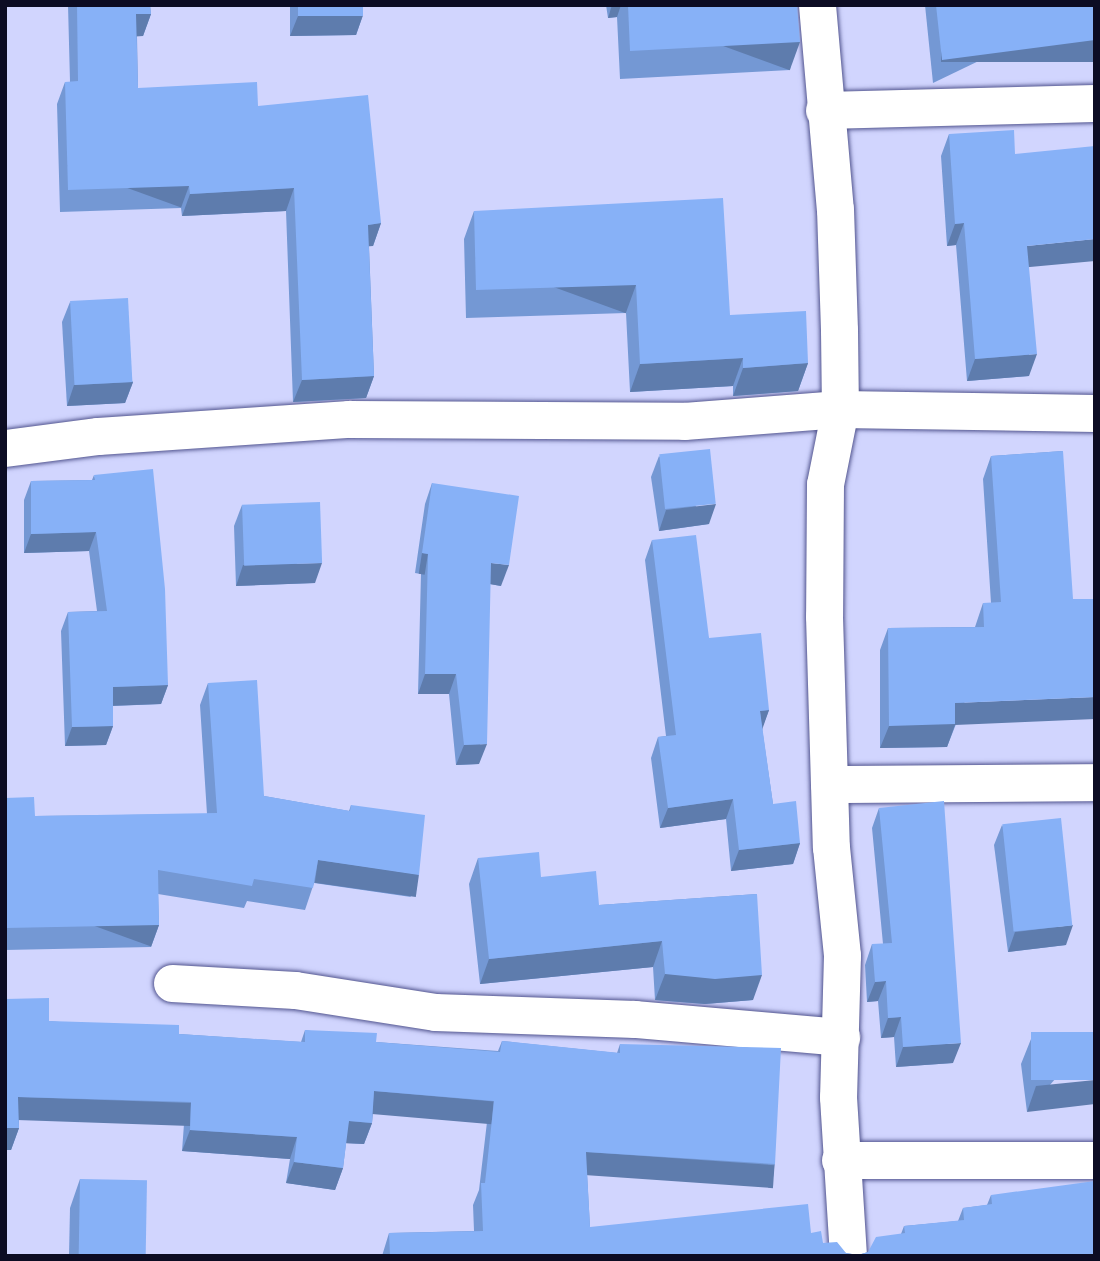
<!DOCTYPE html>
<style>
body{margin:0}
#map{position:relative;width:1100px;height:1261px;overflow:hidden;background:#d1d5fe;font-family:Helvetica,sans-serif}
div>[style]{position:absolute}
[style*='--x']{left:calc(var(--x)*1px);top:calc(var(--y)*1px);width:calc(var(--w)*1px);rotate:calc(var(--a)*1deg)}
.roads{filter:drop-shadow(0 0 2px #52558f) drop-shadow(0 0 2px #52558f)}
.street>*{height:37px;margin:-18.5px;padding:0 18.5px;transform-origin:18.5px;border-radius:18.5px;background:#fff}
.wall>*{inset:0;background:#7498d4}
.shaded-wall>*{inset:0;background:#5e7cad;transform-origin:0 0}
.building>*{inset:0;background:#87b1f7;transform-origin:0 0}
span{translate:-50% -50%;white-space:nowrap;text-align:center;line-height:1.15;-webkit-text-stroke:5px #e1e4ff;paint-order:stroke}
.frame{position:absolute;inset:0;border:7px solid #0c0c23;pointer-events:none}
</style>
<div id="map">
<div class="roads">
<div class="street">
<i style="--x:817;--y:5;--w:205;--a:85"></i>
<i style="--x:835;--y:209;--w:121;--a:88.1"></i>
<i style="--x:839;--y:330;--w:79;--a:89.3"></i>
<i style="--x:840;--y:409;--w:76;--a:101.3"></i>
<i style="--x:825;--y:484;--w:132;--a:90.4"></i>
<i style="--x:824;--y:616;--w:231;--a:88.3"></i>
<i style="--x:831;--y:847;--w:109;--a:84.2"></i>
<i style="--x:842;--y:955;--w:142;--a:91.6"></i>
<i style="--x:838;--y:1097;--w:159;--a:86.4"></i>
<i style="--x:824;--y:110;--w:271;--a:-1.5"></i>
<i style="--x:5;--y:448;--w:94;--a:-7.4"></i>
<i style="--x:98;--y:436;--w:252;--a:-3.9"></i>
<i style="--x:349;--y:419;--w:335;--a:0.3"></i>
<i style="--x:684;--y:421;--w:156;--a:-4.4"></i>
<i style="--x:840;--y:409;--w:255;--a:0.9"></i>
<i style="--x:829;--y:784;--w:266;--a:-0.4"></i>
<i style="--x:172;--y:983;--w:123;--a:3.3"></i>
<i style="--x:295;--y:990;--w:142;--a:8.9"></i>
<i style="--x:435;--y:1012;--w:200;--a:2"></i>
<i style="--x:635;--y:1019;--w:207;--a:5"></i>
<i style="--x:840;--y:1160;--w:255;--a:0"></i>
</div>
</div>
<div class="wall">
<i style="clip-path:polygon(68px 5px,150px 5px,151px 14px,143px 36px,137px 36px,138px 88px,258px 106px,381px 223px,373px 246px,369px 246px,374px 376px,366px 398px,293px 402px,286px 211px,182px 216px,181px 208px,60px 212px,57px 104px,65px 82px,70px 82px)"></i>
<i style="clip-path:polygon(290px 5px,363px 5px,363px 15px,356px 35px,290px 36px)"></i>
<i style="clip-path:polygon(606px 5px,797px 5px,790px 70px,620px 79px,617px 17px,608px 18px)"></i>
<i style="clip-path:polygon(925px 5px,1095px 5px,933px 83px)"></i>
<i style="clip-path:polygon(949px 134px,1015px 154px,1029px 267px,1029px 376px,967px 381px,956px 245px,947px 246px,941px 156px)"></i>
<i style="clip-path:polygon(474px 211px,730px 315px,808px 363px,798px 391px,733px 396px,733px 386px,630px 392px,626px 313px,466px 318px,464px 239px)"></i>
<i style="clip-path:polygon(70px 302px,133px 382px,125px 403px,67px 406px,62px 322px)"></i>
<i style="clip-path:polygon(1063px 451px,947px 747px,880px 748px,880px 650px,888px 628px,975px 627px,983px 603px,991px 603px,983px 479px,991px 456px)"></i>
<i style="clip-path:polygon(659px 456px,709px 524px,659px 531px,651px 477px)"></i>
<i style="clip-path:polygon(94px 475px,168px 685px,161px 704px,113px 706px,113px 726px,106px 745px,65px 746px,61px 631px,68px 612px,97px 611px,89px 551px,24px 553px,24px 500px,31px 481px,92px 480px)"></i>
<i style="clip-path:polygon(432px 483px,501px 586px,490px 584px,479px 764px,456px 765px,449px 694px,418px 694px,421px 574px,415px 573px,425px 504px)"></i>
<i style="clip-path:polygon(242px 505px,315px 583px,236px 586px,234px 526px)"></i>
<i style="clip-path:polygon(652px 540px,709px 638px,769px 710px,762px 728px,773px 804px,800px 843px,793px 864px,731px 871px,726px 819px,660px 828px,651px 758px,658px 737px,666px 736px,645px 560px)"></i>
<i style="clip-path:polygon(208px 683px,264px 796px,349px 811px,351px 805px,411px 897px,314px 883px,305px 910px,247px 901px,244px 908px,158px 894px,159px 925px,151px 947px,5px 950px,5px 798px,35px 816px,207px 814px,200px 705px)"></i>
<i style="clip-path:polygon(879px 808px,953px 1063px,896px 1067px,894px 1037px,881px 1038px,878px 1001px,867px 1002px,865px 965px,872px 944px,883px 944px,872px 828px)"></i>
<i style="clip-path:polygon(1002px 825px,1066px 945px,1008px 952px,994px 845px)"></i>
<i style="clip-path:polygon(478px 858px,541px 877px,599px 905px,757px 894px,753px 1000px,705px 1004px,655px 1000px,653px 967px,480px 984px,469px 884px)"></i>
<i style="clip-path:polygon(5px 999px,49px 1021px,179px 1034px,301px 1042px,305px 1030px,376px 1042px,498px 1051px,502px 1041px,617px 1053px,620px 1044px,775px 1164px,767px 1186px,587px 1174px,590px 1227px,811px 1233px,823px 1243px,846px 1253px,858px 1255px,868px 1252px,901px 1234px,904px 1226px,958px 1221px,963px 1208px,987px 1205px,991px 1195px,1095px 1256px,382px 1256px,389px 1233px,474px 1231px,473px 1205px,479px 1190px,487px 1122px,373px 1113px,372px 1123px,364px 1144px,346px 1143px,343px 1168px,335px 1190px,286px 1183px,290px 1159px,182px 1151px,184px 1124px,19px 1119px,19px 1128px,11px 1150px,5px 1150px)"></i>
<i style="clip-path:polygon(1095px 1032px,1027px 1112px,1021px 1064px,1031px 1039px)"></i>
<i style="clip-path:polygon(80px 1179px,145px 1256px,69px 1256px,70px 1208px)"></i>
</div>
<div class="shaded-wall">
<i style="clip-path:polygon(612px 5px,621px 5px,617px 17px,608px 18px)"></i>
<i style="clip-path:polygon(136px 14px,151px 14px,143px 36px,128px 37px)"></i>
<i style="clip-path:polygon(363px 15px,356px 35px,290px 36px,298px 16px)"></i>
<i style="left:1095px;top:40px;width:22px;height:154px;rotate:90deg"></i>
<i style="left:800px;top:42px;width:30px;height:170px;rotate:110deg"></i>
<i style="left:189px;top:186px;width:23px;height:121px;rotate:110deg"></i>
<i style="clip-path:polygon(294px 188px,286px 211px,182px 216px,190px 194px)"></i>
<i style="clip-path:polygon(381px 223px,373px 246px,360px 247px,368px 225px)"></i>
<i style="clip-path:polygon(964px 223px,956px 245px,947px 246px,955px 224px)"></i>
<i style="clip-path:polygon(1095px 239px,1095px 261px,1019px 268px,1027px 246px)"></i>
<i style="left:636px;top:285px;width:30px;height:160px;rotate:110deg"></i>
<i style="clip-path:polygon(1037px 354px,1029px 376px,967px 381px,975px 359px)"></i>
<i style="clip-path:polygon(743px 358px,733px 386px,630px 392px,640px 364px)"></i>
<i style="clip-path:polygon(808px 363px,798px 391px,733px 396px,743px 368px)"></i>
<i style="clip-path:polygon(374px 376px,366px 398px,293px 402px,302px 380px)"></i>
<i style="clip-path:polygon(133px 382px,125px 403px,67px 406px,74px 385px)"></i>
<i style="clip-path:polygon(716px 504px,709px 524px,659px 531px,666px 510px)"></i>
<i style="clip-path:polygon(96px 532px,89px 551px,24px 553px,31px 534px)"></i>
<i style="left:422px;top:553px;width:6px;height:21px;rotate:9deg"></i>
<i style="clip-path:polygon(322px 563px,315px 583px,236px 586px,243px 565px)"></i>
<i style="clip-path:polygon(491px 563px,509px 565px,501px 586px,484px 583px)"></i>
<i style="clip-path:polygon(425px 674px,456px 674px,449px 694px,418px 694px)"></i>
<i style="clip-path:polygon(168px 685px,161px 704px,106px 706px,113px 687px)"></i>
<i style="clip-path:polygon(1095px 697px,1095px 719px,955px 725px,947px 747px,880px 748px,889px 726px,955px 703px)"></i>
<i style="clip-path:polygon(769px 710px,762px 730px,760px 711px)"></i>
<i style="clip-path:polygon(113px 726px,106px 745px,65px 746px,72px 727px)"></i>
<i style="clip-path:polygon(487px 744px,479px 764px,456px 765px,464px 745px)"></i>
<i style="clip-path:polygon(733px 799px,726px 819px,660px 828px,668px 808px)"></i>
<i style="clip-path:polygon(800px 843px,793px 864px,731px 871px,739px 850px)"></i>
<i style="left:318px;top:860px;width:102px;height:23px;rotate:8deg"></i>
<i style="left:159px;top:925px;width:23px;height:154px;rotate:110deg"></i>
<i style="clip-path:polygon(1073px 925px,1066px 945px,1008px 952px,1015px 932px)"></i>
<i style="clip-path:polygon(662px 941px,653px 967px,480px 984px,489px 959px)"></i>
<i style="clip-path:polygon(665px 974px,762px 975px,753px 1000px,705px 1004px,655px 1000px)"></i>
<i style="clip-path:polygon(886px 981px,878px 1001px,867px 1002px,875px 982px)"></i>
<i style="clip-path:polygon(901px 1017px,894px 1037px,881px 1038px,888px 1018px)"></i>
<i style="clip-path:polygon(961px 1043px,953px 1063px,896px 1067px,903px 1047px)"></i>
<i style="clip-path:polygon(1095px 1080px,1095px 1104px,1027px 1112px,1036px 1086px)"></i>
<i style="left:374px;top:1091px;width:120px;height:23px;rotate:5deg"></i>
<i style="left:18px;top:1097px;width:173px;height:23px;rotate:2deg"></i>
<i style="clip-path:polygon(349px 1121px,372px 1123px,364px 1144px,341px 1143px)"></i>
<i style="clip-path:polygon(5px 1128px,19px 1128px,11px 1150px,5px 1150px)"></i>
<i style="clip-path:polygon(190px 1130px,297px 1137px,290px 1159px,182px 1151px)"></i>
<i style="left:586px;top:1152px;width:189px;height:23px;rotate:4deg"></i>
<i style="clip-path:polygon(294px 1162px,343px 1168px,335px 1190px,286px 1183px)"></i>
</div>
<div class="building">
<i style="clip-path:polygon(77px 5px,150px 5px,151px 14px,136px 14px,138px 88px,257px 82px,258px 106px,368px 95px,381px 223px,368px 225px,374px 376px,302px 380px,294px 188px,190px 194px,189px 186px,68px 190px,65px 82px,78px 81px)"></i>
<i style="left:298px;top:5px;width:65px;height:11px"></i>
<i style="clip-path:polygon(628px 5px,797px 5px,800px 42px,630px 51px)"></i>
<i style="clip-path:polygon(936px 5px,1095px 5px,1095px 40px,942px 60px)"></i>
<i style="clip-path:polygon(1014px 130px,1015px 154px,1095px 146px,1095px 239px,1027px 246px,1037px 354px,975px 359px,964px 223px,955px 224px,949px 134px)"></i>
<i style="clip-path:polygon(723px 198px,730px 315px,806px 311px,808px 363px,743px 368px,743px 358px,640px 364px,636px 285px,476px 290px,474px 211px)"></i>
<i style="left:128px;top:298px;width:84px;height:58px;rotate:87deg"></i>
<i style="left:710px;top:449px;width:55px;height:51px;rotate:84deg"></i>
<i style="clip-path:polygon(1063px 451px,1073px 599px,1095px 599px,1095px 697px,955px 703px,955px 724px,889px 726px,888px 628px,984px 627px,983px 603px,1001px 602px,991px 456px)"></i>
<i style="clip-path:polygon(153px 469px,165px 589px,168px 685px,113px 687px,113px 726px,72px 727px,68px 612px,107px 611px,96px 532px,31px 534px,31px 481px,95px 480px,94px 475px)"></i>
<i style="clip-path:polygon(432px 483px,519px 496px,509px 565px,491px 563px,487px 744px,464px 745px,456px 674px,425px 674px,428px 554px,422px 553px)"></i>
<i style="left:320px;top:502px;width:61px;height:78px;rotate:88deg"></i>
<i style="clip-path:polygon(696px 535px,709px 638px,761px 633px,769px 710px,760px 711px,773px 804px,796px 801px,800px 843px,739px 850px,733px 799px,668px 808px,658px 737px,676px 735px,652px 540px)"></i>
<i style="clip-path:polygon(257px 680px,264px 796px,350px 811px,351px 805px,425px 815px,419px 875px,318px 860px,313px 888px,254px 879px,252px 886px,158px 870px,159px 925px,5px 928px,5px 798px,34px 797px,35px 816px,217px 813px,208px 683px)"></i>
<i style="clip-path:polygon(944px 801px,961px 1043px,903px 1047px,901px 1017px,888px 1018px,886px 981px,875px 982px,872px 944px,892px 943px,879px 808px)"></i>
<i style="left:1061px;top:818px;width:108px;height:59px;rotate:84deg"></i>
<i style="clip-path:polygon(539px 852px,541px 877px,596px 871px,599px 905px,757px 894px,762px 975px,715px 979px,665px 974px,662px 941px,489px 959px,478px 858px)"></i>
<i style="clip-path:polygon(49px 998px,49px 1021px,179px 1025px,179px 1034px,305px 1042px,305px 1030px,377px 1033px,376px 1042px,500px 1052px,502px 1041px,620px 1053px,620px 1044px,781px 1048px,775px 1164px,586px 1152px,590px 1227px,808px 1204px,811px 1233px,821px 1231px,823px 1243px,837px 1242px,846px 1253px,858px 1255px,868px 1252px,876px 1237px,905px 1233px,904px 1226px,964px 1220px,963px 1208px,992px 1204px,991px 1195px,1095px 1181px,1095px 1256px,390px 1256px,389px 1233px,483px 1231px,481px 1183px,485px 1183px,494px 1101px,374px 1091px,372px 1123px,349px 1121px,343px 1168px,294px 1162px,297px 1137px,190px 1130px,191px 1102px,18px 1097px,19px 1128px,5px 1128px,5px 999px)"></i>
<i style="left:1095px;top:1032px;width:48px;height:64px;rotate:90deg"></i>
<i style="left:80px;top:1179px;width:67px;height:77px;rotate:1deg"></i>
</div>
<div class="frame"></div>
</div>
